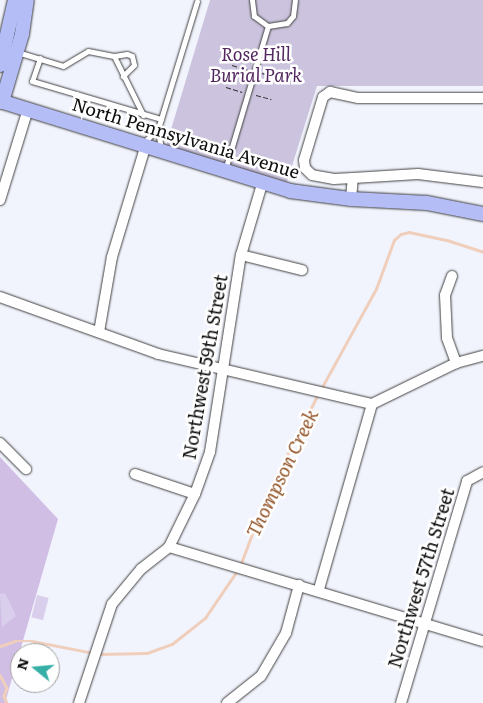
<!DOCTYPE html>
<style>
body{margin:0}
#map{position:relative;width:483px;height:703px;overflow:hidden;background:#f2f4fd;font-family:Literata,serif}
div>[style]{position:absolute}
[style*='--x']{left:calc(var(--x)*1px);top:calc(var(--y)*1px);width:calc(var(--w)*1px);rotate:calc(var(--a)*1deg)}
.green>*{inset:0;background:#d0bee5}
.cemetery>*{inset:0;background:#ccc4de}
.pitch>*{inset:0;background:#d9cfed;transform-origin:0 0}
.stream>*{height:2.5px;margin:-1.25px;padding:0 1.25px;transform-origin:1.25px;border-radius:1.25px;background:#efcebc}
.path>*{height:1px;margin-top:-0.5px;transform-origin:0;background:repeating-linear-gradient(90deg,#303030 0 5px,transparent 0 7.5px)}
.roads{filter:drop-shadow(0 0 1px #414141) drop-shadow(0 0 1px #414141)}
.lane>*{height:5px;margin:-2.5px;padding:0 2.5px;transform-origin:2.5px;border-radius:2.5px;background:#fff}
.street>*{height:10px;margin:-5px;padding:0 5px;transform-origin:5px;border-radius:5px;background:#fff}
.secondary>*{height:14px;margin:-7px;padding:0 7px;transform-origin:7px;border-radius:7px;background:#b4bdf6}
span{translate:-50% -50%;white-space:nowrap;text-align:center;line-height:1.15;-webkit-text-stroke:5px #fff;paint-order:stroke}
.park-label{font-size:18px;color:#52265f;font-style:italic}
.street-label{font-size:18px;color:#0e0e0e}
.water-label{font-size:19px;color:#925326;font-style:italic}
.north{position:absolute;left:10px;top:643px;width:50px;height:50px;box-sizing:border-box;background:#fff;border:1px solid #9f9f9f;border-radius:50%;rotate:287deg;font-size:14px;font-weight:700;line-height:20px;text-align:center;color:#0e0e0e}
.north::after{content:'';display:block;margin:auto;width:18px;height:22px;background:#36afa7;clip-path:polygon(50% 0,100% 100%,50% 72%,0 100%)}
</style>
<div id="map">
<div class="green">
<i style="clip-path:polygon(0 457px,58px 519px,5px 703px,0 703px)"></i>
</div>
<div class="cemetery">
<i style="clip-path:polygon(210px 0,483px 0,483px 86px,317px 86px,287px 182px,166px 146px)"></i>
</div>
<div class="pitch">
<i style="clip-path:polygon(5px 593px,16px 616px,2px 627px,0 594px)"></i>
<i style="left:37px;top:595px;width:12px;height:23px;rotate:14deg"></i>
</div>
<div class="stream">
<i style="--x:321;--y:389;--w:114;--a:-61.2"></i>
<i style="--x:376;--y:289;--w:52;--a:-69.8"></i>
<i style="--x:394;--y:240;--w:9;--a:-41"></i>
<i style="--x:401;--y:234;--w:8;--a:-14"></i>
<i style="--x:409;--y:232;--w:39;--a:12"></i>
<i style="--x:447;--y:240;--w:38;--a:18"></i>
<i style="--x:240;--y:566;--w:74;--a:-69.4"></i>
<i style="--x:266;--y:497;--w:115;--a:-63.2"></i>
<i style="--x:0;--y:646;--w:16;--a:-18"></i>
<i style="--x:15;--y:641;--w:17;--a:0"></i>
<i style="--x:32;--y:641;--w:63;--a:11"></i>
<i style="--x:99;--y:654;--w:48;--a:-1.2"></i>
<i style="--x:147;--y:653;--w:27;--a:-20"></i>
<i style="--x:172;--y:644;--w:42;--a:-38.2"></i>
<i style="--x:205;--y:618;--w:57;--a:-55.8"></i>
<i style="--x:0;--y:675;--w:15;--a:62"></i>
<i style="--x:7;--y:688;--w:9;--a:111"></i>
<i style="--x:4;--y:696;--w:8;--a:67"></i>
</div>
<div class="path">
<i style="--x:232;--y:65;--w:17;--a:17"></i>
<i style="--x:262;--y:73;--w:16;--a:18"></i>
<i style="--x:226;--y:87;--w:17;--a:17"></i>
<i style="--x:256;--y:95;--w:16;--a:15"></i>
</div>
<div class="roads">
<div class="lane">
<i style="--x:252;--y:0;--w:16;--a:83"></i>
<i style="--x:254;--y:16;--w:17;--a:36"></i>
<i style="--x:268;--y:26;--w:19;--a:-9"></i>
<i style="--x:287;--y:23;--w:9;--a:-49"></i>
<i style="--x:293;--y:16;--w:16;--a:-83"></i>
<i style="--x:17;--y:52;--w:48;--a:16.9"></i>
<i style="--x:63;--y:66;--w:29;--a:-31"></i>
<i style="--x:88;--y:51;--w:26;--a:11"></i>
<i style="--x:114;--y:56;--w:13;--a:-9"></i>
<i style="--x:127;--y:54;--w:5;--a:22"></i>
<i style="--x:132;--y:56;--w:9;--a:77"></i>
<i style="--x:134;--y:65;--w:16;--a:135"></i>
<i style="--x:114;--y:56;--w:66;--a:63.8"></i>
<i style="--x:40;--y:58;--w:24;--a:109"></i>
<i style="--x:32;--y:81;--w:134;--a:16.4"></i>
<i style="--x:161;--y:119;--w:10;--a:107"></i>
<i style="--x:161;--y:119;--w:123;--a:-73"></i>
<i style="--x:143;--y:143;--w:21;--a:-43"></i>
<i style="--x:158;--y:129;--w:21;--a:82"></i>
<i style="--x:225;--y:170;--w:150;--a:-73.4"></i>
</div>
<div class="street">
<i style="--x:353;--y:178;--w:65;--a:-3.5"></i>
<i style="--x:418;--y:174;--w:65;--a:7"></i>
<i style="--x:351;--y:199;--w:21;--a:-85"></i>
<i style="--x:353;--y:178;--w:19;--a:177"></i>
<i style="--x:334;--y:179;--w:22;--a:-170"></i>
<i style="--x:312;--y:175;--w:10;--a:-135"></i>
<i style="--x:305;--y:168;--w:8;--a:-97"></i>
<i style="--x:304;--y:160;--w:66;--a:-73.2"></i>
<i style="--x:323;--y:97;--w:9;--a:-36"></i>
<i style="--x:330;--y:92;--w:29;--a:12"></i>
<i style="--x:358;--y:98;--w:125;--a:0"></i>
<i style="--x:0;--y:200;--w:95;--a:-72.9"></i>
<i style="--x:241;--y:255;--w:63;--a:13.8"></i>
<i style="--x:452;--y:276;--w:20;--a:110"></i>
<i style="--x:445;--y:295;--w:43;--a:87.3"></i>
<i style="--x:447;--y:338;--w:27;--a:70"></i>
<i style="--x:0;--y:297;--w:168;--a:19.8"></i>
<i style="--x:158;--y:354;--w:220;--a:13.2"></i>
<i style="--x:372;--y:404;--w:93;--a:-26"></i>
<i style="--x:456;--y:363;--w:28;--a:-15"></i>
<i style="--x:99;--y:332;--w:76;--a:-80.2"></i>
<i style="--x:112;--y:257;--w:114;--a:-73.2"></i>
<i style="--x:0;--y:443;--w:37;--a:45"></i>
<i style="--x:135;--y:474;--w:63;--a:18.4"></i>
<i style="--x:169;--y:547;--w:328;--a:16.7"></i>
<i style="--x:319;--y:589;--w:192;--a:-74"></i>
<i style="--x:79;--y:703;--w:104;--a:-71.6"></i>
<i style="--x:112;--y:604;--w:45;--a:-50.4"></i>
<i style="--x:141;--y:569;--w:36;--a:-38"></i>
<i style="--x:169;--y:547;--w:59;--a:-63.9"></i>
<i style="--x:195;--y:494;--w:45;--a:-70.3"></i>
<i style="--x:210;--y:452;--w:199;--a:-81.1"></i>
<i style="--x:241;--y:255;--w:74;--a:-73.5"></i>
<i style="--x:227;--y:703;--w:43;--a:-38.5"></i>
<i style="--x:261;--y:676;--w:50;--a:-59.8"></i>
<i style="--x:286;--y:633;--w:50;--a:-74.8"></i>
<i style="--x:401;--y:703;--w:232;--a:-73.4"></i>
<i style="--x:467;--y:481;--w:18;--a:-29"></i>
</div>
<div class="secondary">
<i style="--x:0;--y:65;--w:67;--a:-77"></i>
<i style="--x:0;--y:101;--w:304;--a:17.2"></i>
<i style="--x:290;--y:191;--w:62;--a:7.5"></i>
<i style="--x:351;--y:199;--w:76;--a:3"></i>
<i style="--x:427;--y:203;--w:57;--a:11.1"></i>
<i style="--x:2;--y:102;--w:71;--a:-73.6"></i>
<i style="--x:22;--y:34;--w:34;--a:-82"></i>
</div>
</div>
<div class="park-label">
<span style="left:256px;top:65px">Rose Hill<br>Burial Park</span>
</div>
<div class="street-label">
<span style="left:186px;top:138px;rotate:17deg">North Pennsylvania Avenue</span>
<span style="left:205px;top:367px;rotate:-80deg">Northwest 59th Street</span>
<span style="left:421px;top:578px;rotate:-73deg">Northwest 57th Street</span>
</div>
<div class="water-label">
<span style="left:282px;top:473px;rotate:-64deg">Thompson Creek</span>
</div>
<div class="north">N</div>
</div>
